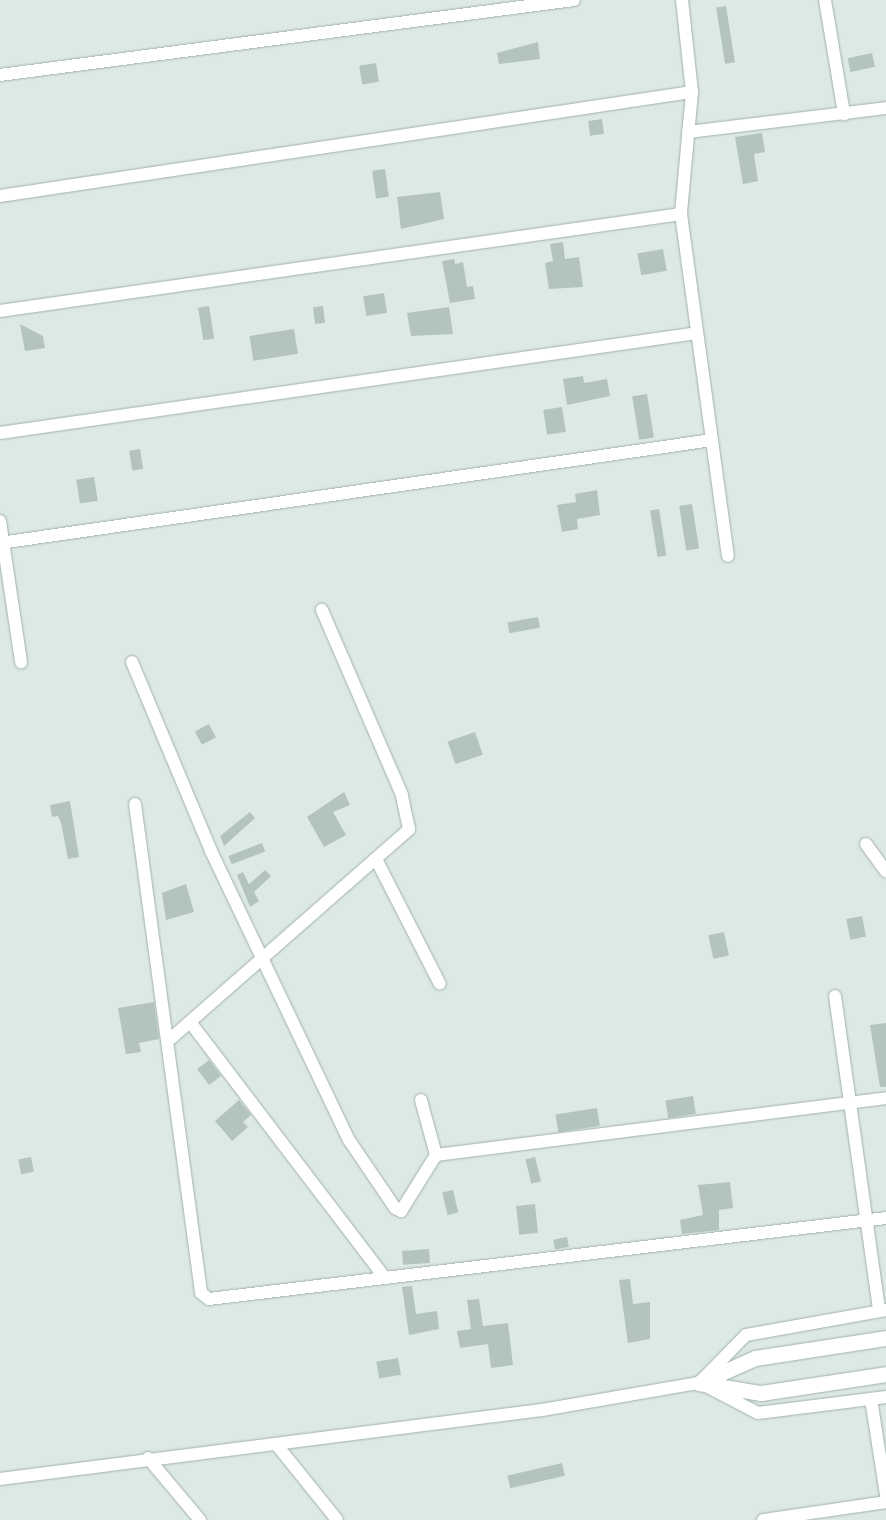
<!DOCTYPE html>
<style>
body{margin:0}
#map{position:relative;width:886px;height:1520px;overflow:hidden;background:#dde9e6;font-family:"Open Sans",sans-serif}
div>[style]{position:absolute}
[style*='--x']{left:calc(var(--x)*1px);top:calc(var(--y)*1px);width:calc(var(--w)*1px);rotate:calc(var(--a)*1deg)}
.building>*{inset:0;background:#b3c4bf;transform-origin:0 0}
.roads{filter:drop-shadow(0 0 1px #a0b0ae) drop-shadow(0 0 1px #a0b0ae)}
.street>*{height:12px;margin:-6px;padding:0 6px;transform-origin:6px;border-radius:6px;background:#fff}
.secondary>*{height:15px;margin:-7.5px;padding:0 7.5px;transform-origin:7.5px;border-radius:7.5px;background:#fff}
span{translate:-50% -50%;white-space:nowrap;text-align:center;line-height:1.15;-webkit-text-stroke:5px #edf6f3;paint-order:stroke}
</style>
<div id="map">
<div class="building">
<i style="left:726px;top:6px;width:57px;height:10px;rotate:81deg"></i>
<i style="clip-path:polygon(538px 42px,540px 59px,499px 64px,497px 53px)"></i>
<i style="left:872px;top:53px;width:14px;height:25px;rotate:78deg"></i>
<i style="left:376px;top:63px;width:19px;height:17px;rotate:81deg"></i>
<i style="left:602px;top:119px;width:15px;height:14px;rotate:82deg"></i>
<i style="clip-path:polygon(762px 133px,765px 152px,754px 154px,758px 181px,743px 184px,735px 137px)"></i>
<i style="left:385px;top:169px;width:28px;height:13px;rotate:82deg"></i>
<i style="clip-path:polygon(440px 192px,444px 219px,401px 229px,397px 197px)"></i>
<i style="clip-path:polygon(563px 242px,565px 259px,579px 257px,583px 287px,549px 289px,545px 263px,553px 261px,550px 244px)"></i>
<i style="left:663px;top:249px;width:22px;height:26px;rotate:80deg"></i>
<i style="clip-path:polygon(454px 259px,455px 264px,463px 262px,467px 287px,473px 286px,475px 299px,450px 303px,442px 261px)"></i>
<i style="left:384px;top:293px;width:20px;height:21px;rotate:81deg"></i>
<i style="left:209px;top:306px;width:33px;height:11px;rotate:81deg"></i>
<i style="left:323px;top:306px;width:17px;height:10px;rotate:83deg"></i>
<i style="clip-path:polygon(449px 307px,453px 334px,411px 336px,407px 313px)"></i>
<i style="clip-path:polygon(20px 324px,43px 336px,45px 348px,25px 351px)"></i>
<i style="left:294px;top:329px;width:25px;height:45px;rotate:81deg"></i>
<i style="clip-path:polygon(583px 376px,584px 383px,607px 379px,610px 396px,567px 405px,563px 379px)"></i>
<i style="left:647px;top:394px;width:44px;height:15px;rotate:81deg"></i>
<i style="left:562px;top:407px;width:25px;height:19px;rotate:81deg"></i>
<i style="left:140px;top:449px;width:20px;height:11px;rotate:81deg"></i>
<i style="left:94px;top:477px;width:24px;height:18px;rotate:81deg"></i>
<i style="clip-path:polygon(597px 490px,600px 515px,577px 519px,578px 529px,562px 532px,557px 505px,576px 502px,575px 494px)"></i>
<i style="left:692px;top:504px;width:45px;height:13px;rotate:81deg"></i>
<i style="left:659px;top:509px;width:47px;height:9px;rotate:81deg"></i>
<i style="left:538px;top:617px;width:11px;height:31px;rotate:80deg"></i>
<i style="left:209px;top:724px;width:15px;height:16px;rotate:62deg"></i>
<i style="left:475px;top:732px;width:24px;height:29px;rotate:71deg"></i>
<i style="clip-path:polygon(344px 792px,350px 805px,333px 812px,346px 835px,324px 847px,307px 817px)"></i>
<i style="clip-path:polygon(70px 801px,79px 857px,68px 859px,61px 823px,58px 816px,52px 817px,50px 805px)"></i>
<i style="clip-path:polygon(250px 812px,255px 818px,224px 846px,220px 836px)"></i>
<i style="left:262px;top:843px;width:9px;height:36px;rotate:69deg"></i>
<i style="clip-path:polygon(265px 870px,271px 876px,254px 892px,259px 901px,250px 907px,237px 875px,243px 872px,249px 884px)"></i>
<i style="clip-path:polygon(186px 884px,194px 912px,166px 920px,162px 893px)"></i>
<i style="left:862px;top:916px;width:21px;height:16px;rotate:79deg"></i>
<i style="left:724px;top:932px;width:24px;height:16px;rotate:78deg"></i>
<i style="clip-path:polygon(154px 1002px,159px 1039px,139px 1043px,141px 1052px,126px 1054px,118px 1008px)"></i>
<i style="clip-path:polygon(886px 1023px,886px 1087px,880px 1087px,870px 1025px)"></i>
<i style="left:209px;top:1060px;width:20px;height:15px;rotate:53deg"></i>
<i style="left:693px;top:1096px;width:18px;height:28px;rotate:81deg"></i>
<i style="clip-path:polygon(239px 1100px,251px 1115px,243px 1122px,248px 1127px,232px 1141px,215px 1121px)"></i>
<i style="left:597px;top:1108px;width:18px;height:42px;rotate:81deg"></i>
<i style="left:31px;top:1157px;width:15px;height:13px;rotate:79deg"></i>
<i style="left:535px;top:1157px;width:25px;height:10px;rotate:76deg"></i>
<i style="clip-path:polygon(730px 1182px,733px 1208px,719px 1210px,719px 1230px,682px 1234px,680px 1220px,703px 1215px,698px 1185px)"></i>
<i style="left:453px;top:1190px;width:23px;height:11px;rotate:77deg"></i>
<i style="left:535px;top:1204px;width:29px;height:19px;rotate:84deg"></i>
<i style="left:567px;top:1237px;width:10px;height:14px;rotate:79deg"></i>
<i style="left:429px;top:1249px;width:14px;height:27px;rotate:86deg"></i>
<i style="clip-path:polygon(630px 1279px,633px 1304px,650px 1302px,650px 1339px,628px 1343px,619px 1280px)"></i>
<i style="clip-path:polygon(412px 1286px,416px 1314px,437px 1311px,439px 1329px,409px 1335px,402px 1287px)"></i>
<i style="clip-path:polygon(479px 1299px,483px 1326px,508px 1323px,513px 1365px,491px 1368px,488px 1344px,460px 1348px,457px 1331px,471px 1329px,467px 1300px)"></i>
<i style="left:398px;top:1358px;width:17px;height:22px;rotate:80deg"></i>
<i style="left:562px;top:1463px;width:13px;height:56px;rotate:77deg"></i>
</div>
<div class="roads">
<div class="street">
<i style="--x:682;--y:0;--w:93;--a:83.8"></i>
<i style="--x:692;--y:92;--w:122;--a:95.2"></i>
<i style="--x:681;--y:214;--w:345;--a:82.2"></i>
<i style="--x:825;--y:0;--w:116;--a:80.5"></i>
<i style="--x:0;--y:75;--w:579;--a:-7.44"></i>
<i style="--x:688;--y:132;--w:199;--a:-6.9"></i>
<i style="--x:0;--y:196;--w:700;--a:-8.55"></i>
<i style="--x:0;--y:311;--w:688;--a:-8.11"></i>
<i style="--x:0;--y:433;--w:704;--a:-8.16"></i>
<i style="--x:0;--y:521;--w:143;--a:81.5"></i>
<i style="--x:0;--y:543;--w:719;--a:-8.23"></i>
<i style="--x:132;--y:662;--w:205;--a:67.3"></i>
<i style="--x:211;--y:851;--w:320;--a:64.5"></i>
<i style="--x:349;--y:1140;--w:82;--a:55.9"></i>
<i style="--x:395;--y:1208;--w:7;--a:27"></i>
<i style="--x:401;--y:1211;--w:66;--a:-58"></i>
<i style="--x:436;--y:1155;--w:57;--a:-105.3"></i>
<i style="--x:135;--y:804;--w:493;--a:82.3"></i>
<i style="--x:201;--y:1293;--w:10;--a:37"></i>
<i style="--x:209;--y:1299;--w:682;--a:-6.82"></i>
<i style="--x:866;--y:844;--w:34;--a:54"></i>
<i style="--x:376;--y:859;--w:140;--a:62.9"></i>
<i style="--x:835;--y:996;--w:318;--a:82"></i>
<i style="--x:190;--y:1022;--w:322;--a:52.7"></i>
<i style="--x:168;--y:1041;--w:321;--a:-41.3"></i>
<i style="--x:409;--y:829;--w:35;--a:-102"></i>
<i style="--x:402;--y:795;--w:202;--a:-113.4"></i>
<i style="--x:436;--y:1155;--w:454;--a:-7.2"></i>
<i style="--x:704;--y:1385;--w:61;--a:27.4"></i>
<i style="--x:758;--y:1413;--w:129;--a:-7.1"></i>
<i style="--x:871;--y:1399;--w:97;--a:81.1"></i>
<i style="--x:276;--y:1444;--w:97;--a:51.2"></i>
<i style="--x:148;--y:1458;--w:81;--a:50"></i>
<i style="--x:0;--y:1479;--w:546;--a:-7.26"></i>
<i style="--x:542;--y:1410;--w:159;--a:-9.8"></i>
<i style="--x:699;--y:1383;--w:67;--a:-45.6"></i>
<i style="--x:746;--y:1335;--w:142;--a:-10.1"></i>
<i style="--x:763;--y:1520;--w:124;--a:-8.3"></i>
</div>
<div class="secondary">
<i style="--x:699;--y:1383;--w:61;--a:-24.1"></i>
<i style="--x:755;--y:1358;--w:133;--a:-8.7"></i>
<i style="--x:699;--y:1383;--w:63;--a:9.2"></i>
<i style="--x:761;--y:1393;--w:126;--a:-8.6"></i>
</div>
</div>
</div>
